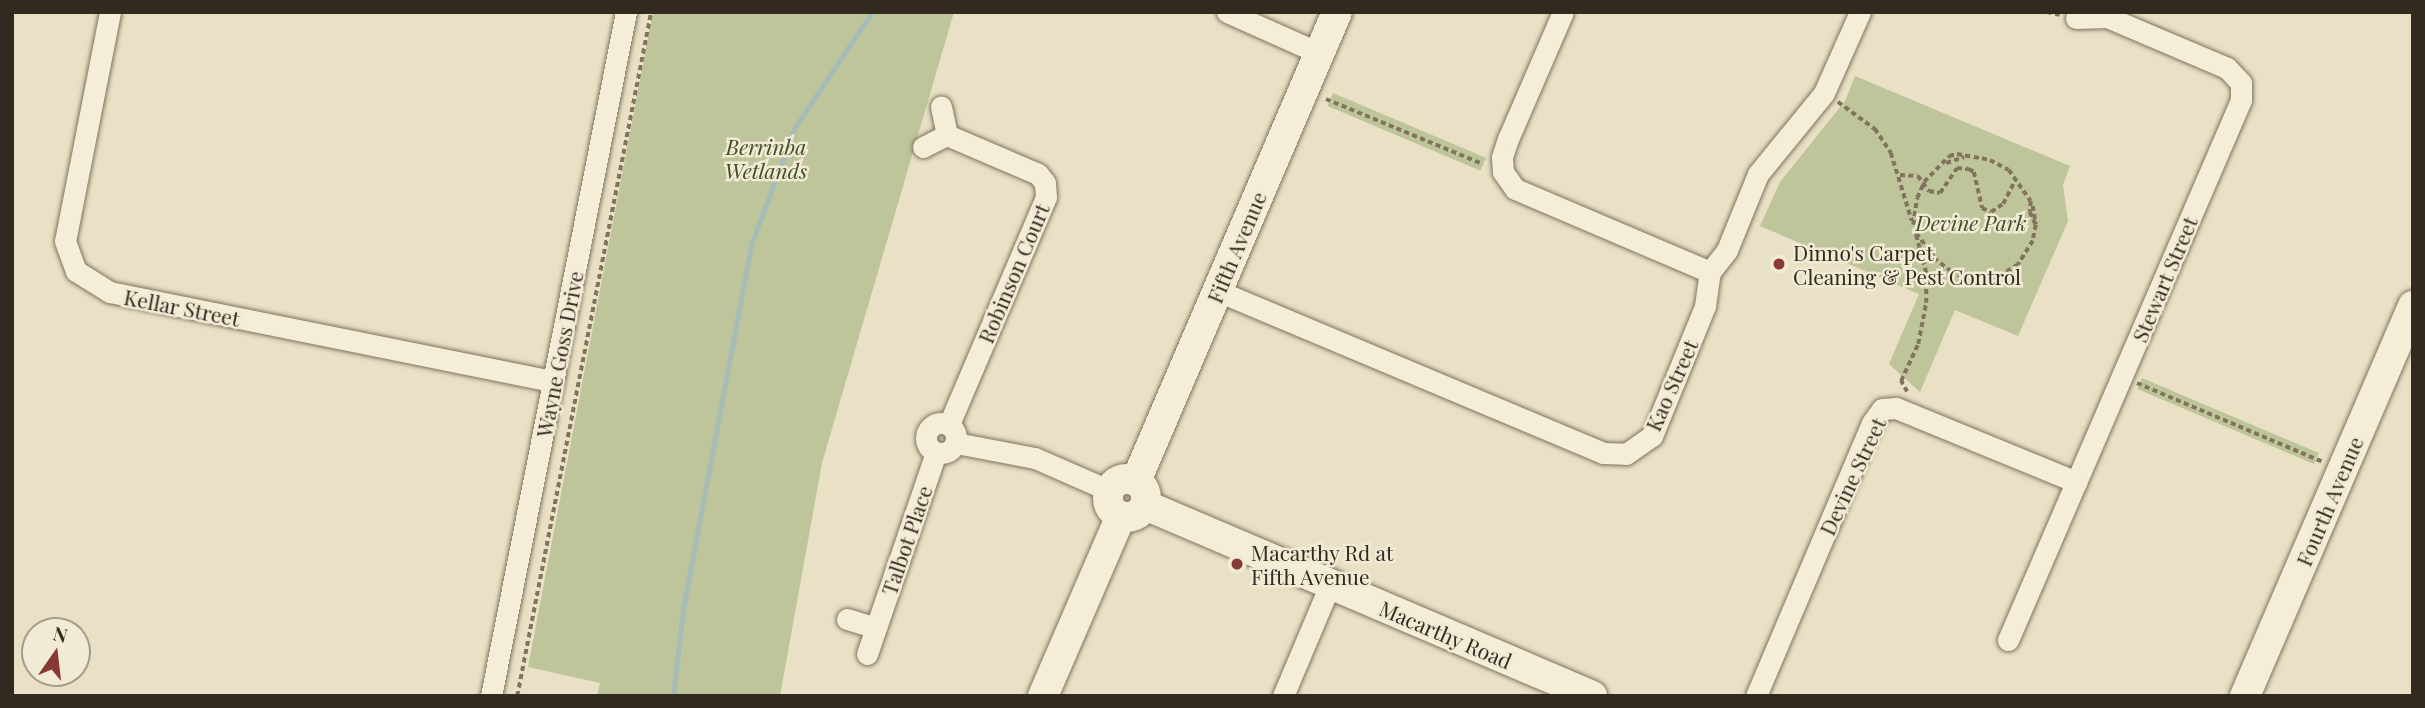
<!DOCTYPE html>
<style>
body{margin:0}
#map{position:relative;width:2425px;height:708px;overflow:hidden;background:#e9e0c5;font-family:"Playfair Display",serif}
div>[style]{position:absolute}
[style*='--x']{left:calc(var(--x)*1px);top:calc(var(--y)*1px);width:calc(var(--w)*1px);rotate:calc(var(--a)*1deg)}
.green>*{inset:0;background:#bec59a;transform-origin:0 0}
.stream>*{height:5px;margin:-2.5px;padding:0 2.5px;transform-origin:2.5px;border-radius:2.5px;background:#a6bcb7}
.path>*{height:3.5px;margin-top:-1.75px;transform-origin:0;background:repeating-linear-gradient(90deg,#81735d 0 5px,transparent 0 8.5px)}
.roads{filter:drop-shadow(0 0 2px #81735d) drop-shadow(0 0 2px #81735d)}
.street>*{height:21px;margin:-10.5px;padding:0 10.5px;transform-origin:10.5px;border-radius:10.5px;background:#f4edd7}
.street>.ring{margin:-10.5px;padding:0;box-sizing:content-box;background:none;border:21px solid #f4edd7;border-radius:50%}
.secondary>*{height:30px;margin:-15px;padding:0 15px;transform-origin:15px;border-radius:15px;background:#f4edd7}
.secondary>.ring{margin:-15px;padding:0;box-sizing:content-box;background:none;border:30px solid #f4edd7;border-radius:50%}
.dots>*{width:19px;height:19px;translate:-50% -50%;box-sizing:border-box;border:4px solid #f1ead4;border-radius:50%}
span{translate:-50% -50%;white-space:nowrap;text-align:center;line-height:1.15;-webkit-text-stroke:5px #f1ead4;paint-order:stroke}
.park-label{font-size:21px;color:#424d28;font-style:italic}
.street-label{font-size:21px;color:#332a1f}
.poi-label{font-size:21px;color:#332a1f}
.left{translate:0 -50%;text-align:left}
.frame{position:absolute;inset:0;border:14px solid #332a1f;pointer-events:none}
.north{position:absolute;left:21px;top:617px;width:70px;height:70px;box-sizing:border-box;background:#f1ead4;border:2px solid #a59d8c;border-radius:50%;rotate:14deg;font-size:19px;font-weight:700;line-height:28px;text-align:center;color:#332a1f}
.north::after{content:'';display:block;margin:auto;width:24px;height:32px;background:#893934;clip-path:polygon(50% 0,100% 100%,50% 72%,0 100%)}
</style>
<div id="map">
<div class="green">
<i style="clip-path:polygon(653px 12px,954px 12px,822px 463px,780px 696px,597px 696px,600px 683px,528px 667px)"></i>
<i style="clip-path:polygon(1855px 76px,2070px 166px,2063px 185px,2068px 221px,2018px 336px,1955px 310px,1920px 392px,1889px 364px,1919px 294px,1760px 226px,1780px 182px,1845px 101px)"></i>
<i style="left:1333px;top:93px;width:166px;height:14px;rotate:23deg"></i>
<i style="left:2142px;top:378px;width:192px;height:12px;rotate:23deg"></i>
</div>
<div class="stream">
<i style="--x:673;--y:696;--w:88;--a:-83.4"></i>
<i style="--x:683;--y:609;--w:370;--a:-79.4"></i>
<i style="--x:751;--y:245;--w:126;--a:-69.6"></i>
<i style="--x:795;--y:127;--w:138;--a:-56.2"></i>
</div>
<div class="path">
<i style="--x:2047;--y:12;--w:13;--a:13"></i>
<i style="--x:1326;--y:99;--w:170;--a:22.5"></i>
<i style="--x:1838;--y:102;--w:46;--a:36.1"></i>
<i style="--x:1875;--y:129;--w:29;--a:56"></i>
<i style="--x:1891;--y:153;--w:71;--a:72.8"></i>
<i style="--x:1946;--y:163;--w:19;--a:-18"></i>
<i style="--x:1900;--y:175;--w:18;--a:3"></i>
<i style="--x:1918;--y:176;--w:19;--a:54"></i>
<i style="--x:1929;--y:191;--w:11;--a:10"></i>
<i style="--x:1940;--y:193;--w:30;--a:-56"></i>
<i style="--x:1957;--y:168;--w:12;--a:5"></i>
<i style="--x:1969;--y:169;--w:6;--a:31"></i>
<i style="--x:1974;--y:172;--w:37;--a:77"></i>
<i style="--x:1982;--y:208;--w:10;--a:24"></i>
<i style="--x:1991;--y:212;--w:14;--a:-34"></i>
<i style="--x:2003;--y:204;--w:28;--a:-63"></i>
<i style="--x:2033;--y:206;--w:19;--a:81"></i>
<i style="--x:1913;--y:225;--w:27;--a:-82"></i>
<i style="--x:1917;--y:198;--w:17;--a:-66"></i>
<i style="--x:1924;--y:182;--w:36;--a:-46"></i>
<i style="--x:1949;--y:156;--w:8;--a:-14"></i>
<i style="--x:1957;--y:154;--w:34;--a:10"></i>
<i style="--x:1990;--y:160;--w:21;--a:28"></i>
<i style="--x:2009;--y:170;--w:38;--a:55"></i>
<i style="--x:2031;--y:201;--w:11;--a:95"></i>
<i style="--x:2030;--y:212;--w:14;--a:65"></i>
<i style="--x:2036;--y:225;--w:16;--a:101"></i>
<i style="--x:2033;--y:241;--w:28;--a:122"></i>
<i style="--x:2018;--y:265;--w:25;--a:148"></i>
<i style="--x:1997;--y:278;--w:13;--a:171"></i>
<i style="--x:1984;--y:280;--w:14;--a:176"></i>
<i style="--x:1970;--y:281;--w:21;--a:-155"></i>
<i style="--x:1951;--y:272;--w:22;--a:-141"></i>
<i style="--x:1934;--y:258;--w:32;--a:-126"></i>
<i style="--x:2137;--y:383;--w:202;--a:23"></i>
<i style="--x:1907;--y:392;--w:13;--a:-119"></i>
<i style="--x:1901;--y:381;--w:41;--a:-65.3"></i>
<i style="--x:1918;--y:344;--w:42;--a:-79"></i>
<i style="--x:1926;--y:303;--w:30;--a:-90"></i>
<i style="--x:1926;--y:273;--w:42;--a:-105"></i>
<i style="--x:517;--y:696;--w:697;--a:-78.92"></i>
</div>
<div class="roads">
<div class="street">
<i style="--x:110;--y:12;--w:233;--a:101.1"></i>
<i style="--x:65;--y:241;--w:32;--a:70"></i>
<i style="--x:76;--y:271;--w:40;--a:32"></i>
<i style="--x:110;--y:292;--w:452;--a:11.4"></i>
<i style="--x:1227;--y:12;--w:101;--a:24"></i>
<i style="--x:947;--y:135;--w:99;--a:23.2"></i>
<i style="--x:1038;--y:174;--w:11;--a:52"></i>
<i style="--x:1045;--y:183;--w:14;--a:86"></i>
<i style="--x:1046;--y:197;--w:247;--a:113.1"></i>
<i style="--x:923;--y:147;--w:27;--a:-27"></i>
<i style="--x:947;--y:135;--w:29;--a:-102"></i>
<i style="--x:1710;--y:272;--w:28;--a:-52"></i>
<i style="--x:1727;--y:250;--w:82;--a:-67.8"></i>
<i style="--x:1758;--y:174;--w:104;--a:-50.8"></i>
<i style="--x:1824;--y:93;--w:89;--a:-66"></i>
<i style="--x:1218;--y:291;--w:418;--a:22.8"></i>
<i style="--x:1603;--y:453;--w:23;--a:2"></i>
<i style="--x:1626;--y:454;--w:32;--a:-35"></i>
<i style="--x:1652;--y:436;--w:140;--a:-67.8"></i>
<i style="--x:1705;--y:306;--w:34;--a:-82"></i>
<i style="--x:1710;--y:272;--w:212;--a:-156.9"></i>
<i style="--x:1515;--y:189;--w:21;--a:-125"></i>
<i style="--x:1503;--y:172;--w:15;--a:-94"></i>
<i style="--x:1502;--y:157;--w:19;--a:-72"></i>
<i style="--x:1508;--y:139;--w:138;--a:-66.6"></i>
<i class="ring" style="left:926px;top:423px;width:9px;height:9px"></i>
<i style="--x:956;--y:443;--w:80;--a:10.8"></i>
<i style="--x:1035;--y:458;--w:82;--a:23.7"></i>
<i style="--x:847;--y:619;--w:30;--a:17"></i>
<i style="--x:2008;--y:640;--w:588;--a:-66.66"></i>
<i style="--x:2241;--y:100;--w:17;--a:-90"></i>
<i style="--x:2241;--y:83;--w:21;--a:-133"></i>
<i style="--x:2227;--y:68;--w:130;--a:-157"></i>
<i style="--x:2107;--y:17;--w:31;--a:178"></i>
<i style="--x:867;--y:654;--w:213;--a:-71.1"></i>
<i style="--x:491;--y:696;--w:697;--a:-78.84"></i>
<i style="--x:1283;--y:696;--w:121;--a:-67.1"></i>
<i style="--x:1756;--y:696;--w:297;--a:-67"></i>
<i style="--x:1872;--y:423;--w:17;--a:-54"></i>
<i style="--x:1882;--y:409;--w:14;--a:-4"></i>
<i style="--x:1896;--y:408;--w:195;--a:22.3"></i>
</div>
<div class="secondary">
<i class="ring" style="left:1108px;top:479px;width:8px;height:8px"></i>
<i style="--x:1136;--y:481;--w:510;--a:-66.8"></i>
<i style="--x:1145;--y:505;--w:486;--a:23.1"></i>
<i style="--x:1043;--y:696;--w:196;--a:-66.6"></i>
<i style="--x:2245;--y:696;--w:425;--a:-66.7"></i>
</div>
</div>
<div class="dots">
<i style="left:1779px;top:264px;background:#893934"></i>
<i style="left:1237px;top:564px;background:#893934"></i>
</div>
<div class="park-label">
<span style="left:766px;top:158px">Berrinba<br>Wetlands</span>
<span style="left:1971px;top:222px">Devine Park</span>
</div>
<div class="street-label">
<span style="left:1236px;top:247px;rotate:-67deg">Fifth Avenue</span>
<span style="left:1013px;top:273px;rotate:-67deg">Robinson Court</span>
<span style="left:2164px;top:279px;rotate:-67deg">Stewart Street</span>
<span style="left:182px;top:307px;rotate:11deg">Kellar Street</span>
<span style="left:559px;top:354px;rotate:-79deg">Wayne Goss Drive</span>
<span style="left:1671px;top:385px;rotate:-66deg">Kao Street</span>
<span style="left:1852px;top:476px;rotate:-65deg">Devine Street</span>
<span style="left:2329px;top:501px;rotate:-67deg">Fourth Avenue</span>
<span style="left:906px;top:540px;rotate:-71deg">Talbot Place</span>
<span style="left:1446px;top:634px;rotate:23deg">Macarthy Road</span>
</div>
<div class="poi-label">
<span class="left" style="left:1793px;top:264px">Dinno's Carpet<br>Cleaning &amp; Pest Control</span>
<span class="left" style="left:1251px;top:564px">Macarthy Rd at<br>Fifth Avenue</span>
</div>
<div class="frame"></div>
<div class="north">N</div>
</div>
